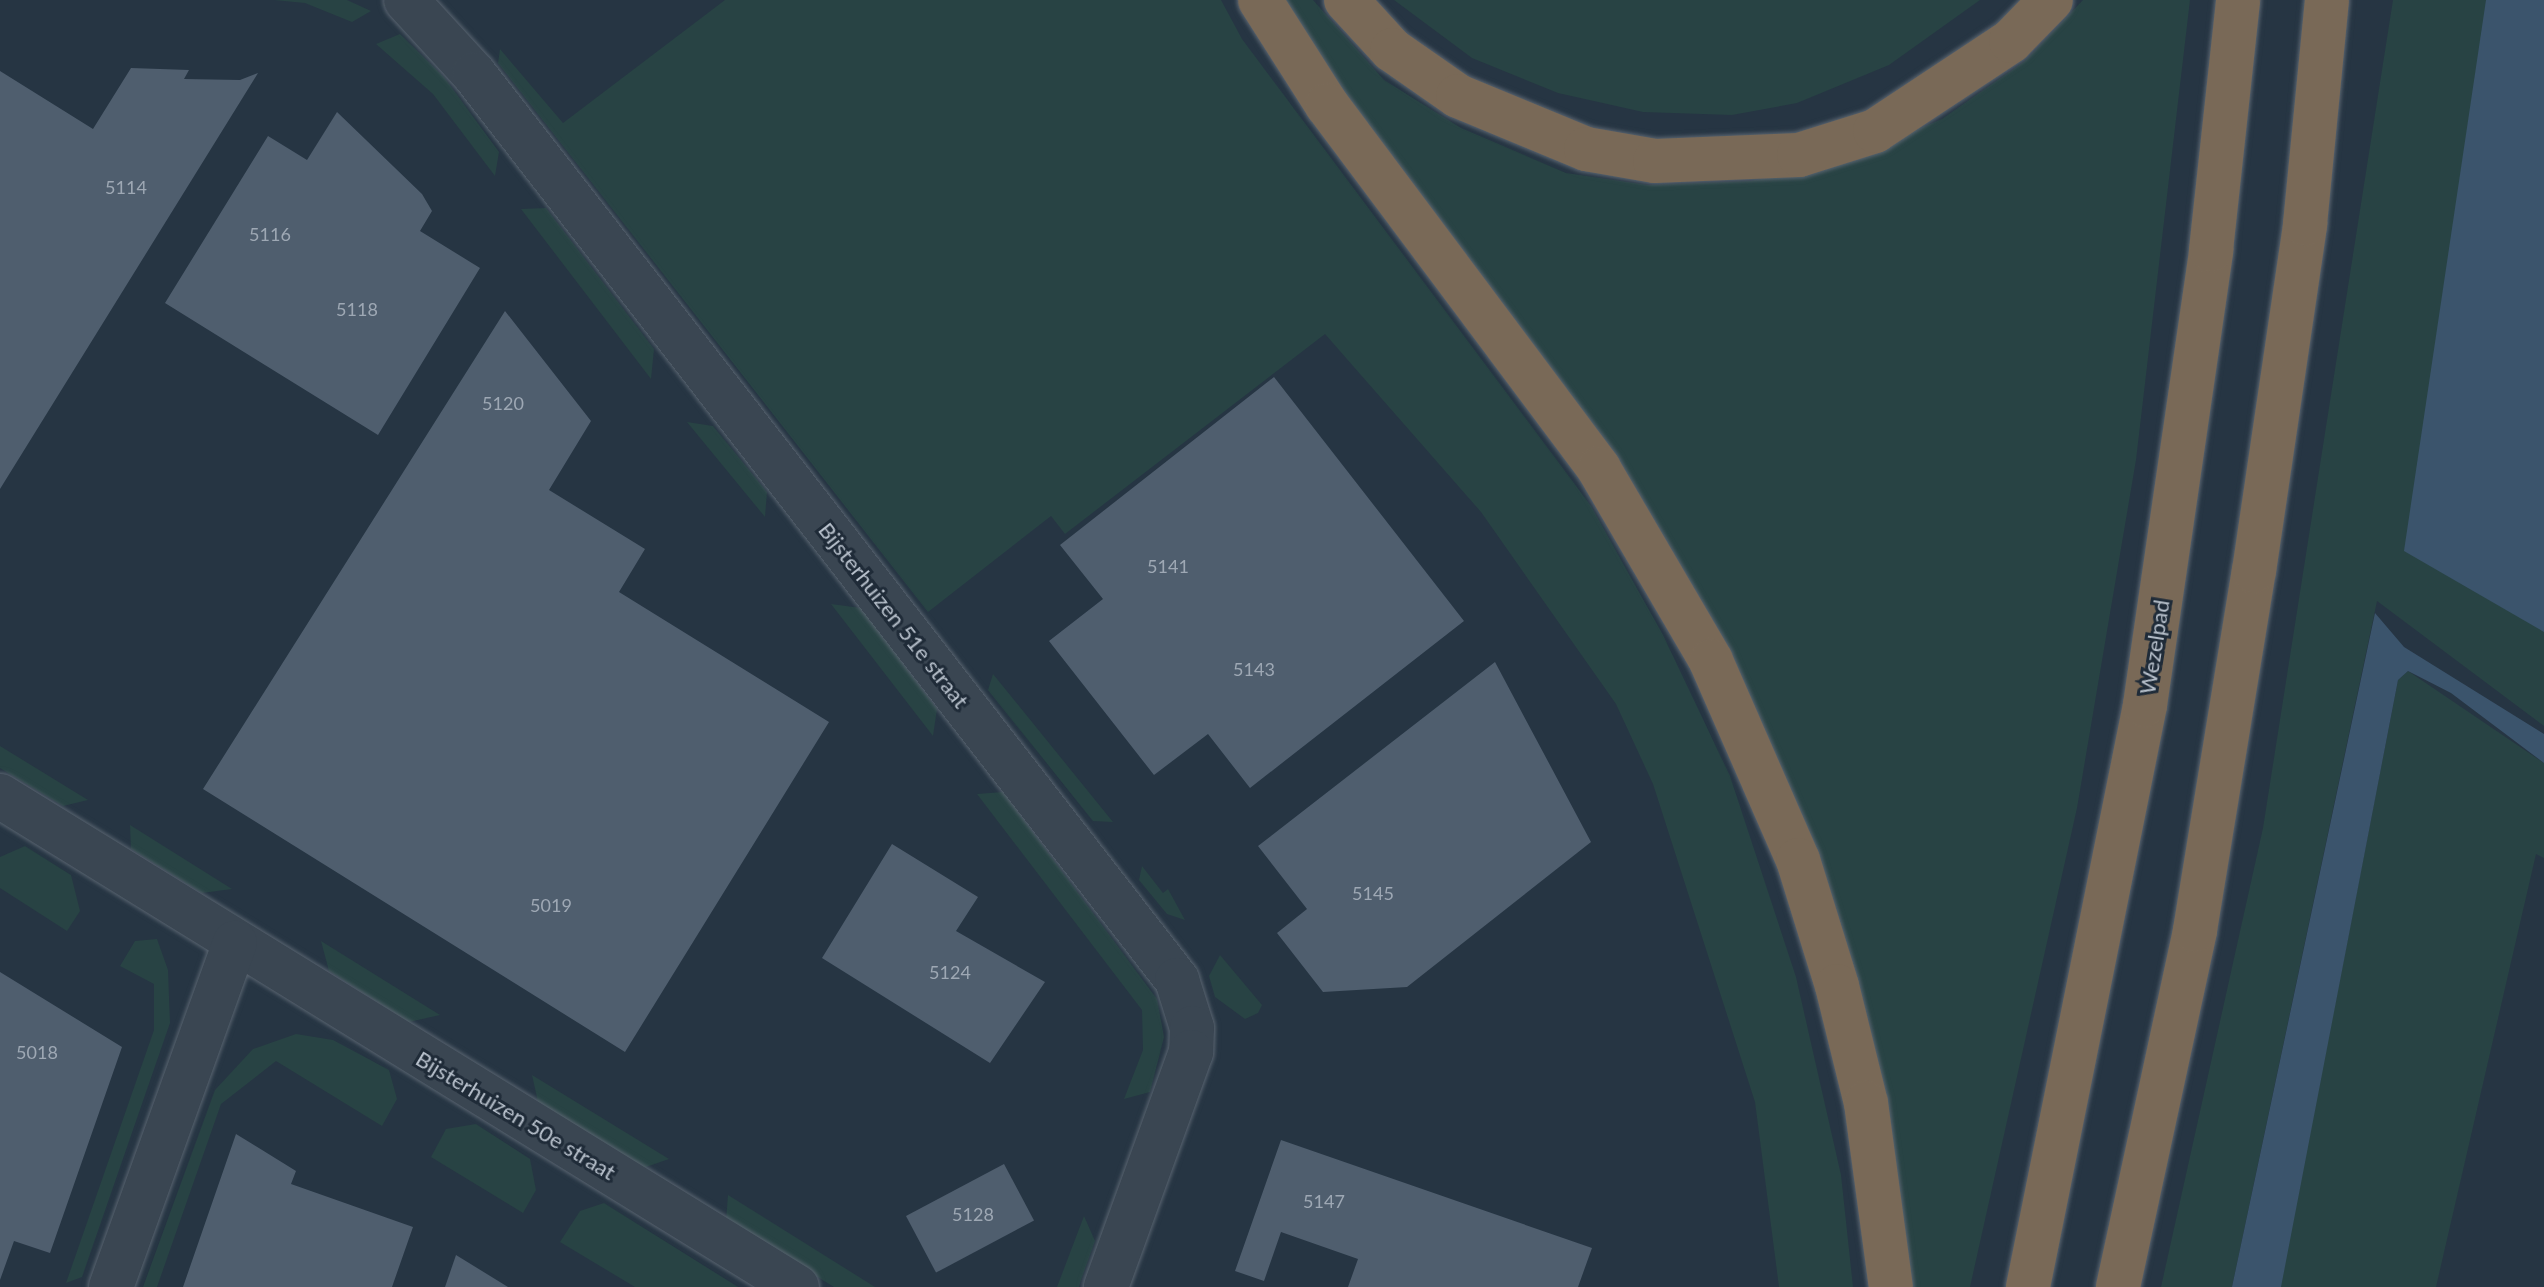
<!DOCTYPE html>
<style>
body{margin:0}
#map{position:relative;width:2544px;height:1287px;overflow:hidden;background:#263543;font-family:Lato,sans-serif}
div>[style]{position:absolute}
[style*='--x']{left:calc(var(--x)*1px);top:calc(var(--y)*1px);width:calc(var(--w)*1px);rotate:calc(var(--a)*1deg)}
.green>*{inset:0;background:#284344}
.water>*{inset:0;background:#3b546c}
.building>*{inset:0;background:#4f5e6e;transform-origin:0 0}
.roads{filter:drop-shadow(0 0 2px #596470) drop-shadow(0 0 2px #596470)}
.minor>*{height:44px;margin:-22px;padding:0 22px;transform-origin:22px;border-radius:22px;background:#3a4652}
.highway>*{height:44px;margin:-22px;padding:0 22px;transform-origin:22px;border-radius:22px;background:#796957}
span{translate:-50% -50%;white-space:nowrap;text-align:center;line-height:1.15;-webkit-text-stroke:6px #1f2b38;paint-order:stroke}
.number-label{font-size:18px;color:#9ea8b4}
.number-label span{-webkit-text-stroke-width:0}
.street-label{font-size:22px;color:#b8c1cc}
</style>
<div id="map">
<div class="green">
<i style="clip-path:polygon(274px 0,347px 0,371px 11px,352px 22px,305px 3px)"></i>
<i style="clip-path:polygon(725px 0,1221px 0,1242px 39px,1591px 506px,1663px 635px,1730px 776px,1796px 977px,1841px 1175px,1853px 1287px,1779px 1287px,1755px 1102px,1653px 784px,1616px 704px,1481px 512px,1325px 334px,1065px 534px,1051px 516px,928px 612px,498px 63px,500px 49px,563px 123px)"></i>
<i style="clip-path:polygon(1268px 0,1313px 0,1384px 80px,1461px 128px,1566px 173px,1648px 185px,1750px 181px,1832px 166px,1942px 119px,2025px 61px,2083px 0,2190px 0,2136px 460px,2077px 808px,1970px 1287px,1907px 1287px,1748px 715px)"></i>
<i style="clip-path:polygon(1394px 0,1980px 0,1889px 65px,1797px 103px,1732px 115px,1643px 112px,1558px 93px,1472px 58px)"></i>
<i style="clip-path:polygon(2393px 0,2544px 0,2544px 726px,2377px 601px,2232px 1287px,2161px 1287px,2263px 828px)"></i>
<i style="clip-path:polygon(400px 34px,444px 77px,499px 152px,495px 176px,433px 94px,376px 44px)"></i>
<i style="clip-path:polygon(546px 208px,654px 349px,651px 379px,521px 209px)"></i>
<i style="clip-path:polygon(687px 422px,713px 426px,767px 492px,765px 517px)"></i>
<i style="clip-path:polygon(831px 604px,861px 608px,937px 709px,933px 736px)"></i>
<i style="clip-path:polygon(2408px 671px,2544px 763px,2544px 858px,2536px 854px,2436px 1287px,2280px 1287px,2398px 680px)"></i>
<i style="clip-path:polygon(993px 674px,1113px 822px,1093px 821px,988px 690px)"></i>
<i style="clip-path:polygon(0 746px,88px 800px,63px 806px,0 768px)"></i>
<i style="clip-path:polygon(1003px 792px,1157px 999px,1164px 1037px,1150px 1092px,1124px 1099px,1143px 1050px,1142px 1010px,977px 794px)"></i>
<i style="clip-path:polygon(130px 825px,232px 889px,202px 893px,131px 849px)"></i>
<i style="clip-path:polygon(25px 846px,71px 875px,80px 911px,67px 931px,0 888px,0 857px)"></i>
<i style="clip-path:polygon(1142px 866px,1163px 893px,1168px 889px,1185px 920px,1167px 914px,1139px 880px)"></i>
<i style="clip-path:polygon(157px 939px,168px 970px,170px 1023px,82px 1277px,66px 1283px,154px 1030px,154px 984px,120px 966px,135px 941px)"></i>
<i style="clip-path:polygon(321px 941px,440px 1015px,409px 1022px,329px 971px)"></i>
<i style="clip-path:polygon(1220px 955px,1262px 1005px,1258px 1013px,1245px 1019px,1215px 997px,1209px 976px)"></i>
<i style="clip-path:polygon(296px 1034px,333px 1040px,389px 1070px,397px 1099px,382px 1126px,276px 1061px,221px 1104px,157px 1287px,143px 1287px,215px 1090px,253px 1049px)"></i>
<i style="clip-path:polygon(532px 1075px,669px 1159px,643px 1168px,538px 1102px)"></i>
<i style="clip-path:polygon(476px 1124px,530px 1159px,536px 1190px,523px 1213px,431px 1157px,446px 1129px)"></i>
<i style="clip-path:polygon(728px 1195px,875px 1287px,834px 1287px,726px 1221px)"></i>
<i style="clip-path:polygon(604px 1203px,738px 1287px,635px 1287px,560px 1242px,580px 1211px)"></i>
<i style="clip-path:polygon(1084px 1216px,1095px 1241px,1081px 1280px,1079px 1287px,1057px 1287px)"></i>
</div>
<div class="water">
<i style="clip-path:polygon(2486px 0,2544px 0,2544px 632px,2404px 551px)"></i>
<i style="clip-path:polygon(2375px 613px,2404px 647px,2544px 734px,2544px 763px,2451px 693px,2408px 671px,2398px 680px,2281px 1287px,2232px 1287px)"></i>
</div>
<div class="building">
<i style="clip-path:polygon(131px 68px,189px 70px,184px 79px,240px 80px,258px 73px,0 489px,0 71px,93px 129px)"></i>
<i style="clip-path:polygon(337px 112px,422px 194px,432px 211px,420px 231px,480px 268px,378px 435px,165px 303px,268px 136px,307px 160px)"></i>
<i style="clip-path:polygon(505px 311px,591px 421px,549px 490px,645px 549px,619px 592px,829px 722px,625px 1052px,203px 789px)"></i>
<i style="clip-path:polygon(1274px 377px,1464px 621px,1250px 788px,1208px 734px,1154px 775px,1049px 641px,1103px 599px,1060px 545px)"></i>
<i style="clip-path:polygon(1495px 662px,1591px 842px,1407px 987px,1323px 992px,1277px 933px,1307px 909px,1258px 846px)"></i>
<i style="clip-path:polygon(892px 844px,978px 897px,956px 931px,1045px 982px,990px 1063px,822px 958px)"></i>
<i style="clip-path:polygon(0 972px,122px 1047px,50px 1253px,14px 1241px,0 1280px)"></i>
<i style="clip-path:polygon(236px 1134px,296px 1171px,291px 1184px,413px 1227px,392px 1287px,183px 1287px)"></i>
<i style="clip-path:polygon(1281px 1140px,1592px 1248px,1578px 1287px,1348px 1287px,1358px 1259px,1281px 1232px,1264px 1281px,1235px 1271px)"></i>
<i style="left:1004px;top:1164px;width:64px;height:111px;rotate:62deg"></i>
<i style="clip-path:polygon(456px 1255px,508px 1287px,445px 1287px)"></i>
</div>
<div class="roads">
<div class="minor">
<i style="--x:406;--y:0;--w:100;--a:47.4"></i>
<i style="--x:474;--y:74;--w:1147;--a:52.19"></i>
<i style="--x:1177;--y:980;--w:50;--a:72.6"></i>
<i style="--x:1192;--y:1028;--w:24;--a:92"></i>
<i style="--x:1191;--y:1052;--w:250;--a:109.9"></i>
<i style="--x:0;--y:796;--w:936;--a:31.64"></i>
<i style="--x:111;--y:1287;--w:366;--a:-70.2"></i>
</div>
<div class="highway">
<i style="--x:1260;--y:0;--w:125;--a:57.5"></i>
<i style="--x:1327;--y:105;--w:454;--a:53.2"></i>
<i style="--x:1599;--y:469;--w:222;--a:59.7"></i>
<i style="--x:1711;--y:661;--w:217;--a:66.4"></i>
<i style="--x:1798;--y:860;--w:132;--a:72.8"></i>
<i style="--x:1837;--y:986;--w:121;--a:76.1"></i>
<i style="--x:1866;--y:1103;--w:186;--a:82.3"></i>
<i style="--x:1346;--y:0;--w:68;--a:47.4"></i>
<i style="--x:1392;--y:50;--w:80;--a:34.9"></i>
<i style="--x:1458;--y:96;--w:139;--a:22.5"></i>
<i style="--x:1586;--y:149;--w:70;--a:9.9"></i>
<i style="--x:1655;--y:161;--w:144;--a:-2.4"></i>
<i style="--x:1799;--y:155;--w:80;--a:-17.5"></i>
<i style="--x:1875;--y:131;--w:163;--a:-33.5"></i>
<i style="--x:2011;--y:41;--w:57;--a:-45.7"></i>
<i style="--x:2028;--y:1287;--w:594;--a:-78.63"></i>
<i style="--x:2145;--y:705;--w:460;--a:-81.7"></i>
<i style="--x:2211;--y:250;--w:251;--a:-83.8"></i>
<i style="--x:2118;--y:1287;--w:365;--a:-77.8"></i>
<i style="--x:2195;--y:930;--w:364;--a:-80.7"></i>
<i style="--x:2254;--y:571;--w:351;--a:-81.6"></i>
<i style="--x:2305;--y:224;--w:225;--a:-84.4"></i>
</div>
</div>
<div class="number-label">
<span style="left:126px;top:187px">5114</span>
<span style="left:270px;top:234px">5116</span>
<span style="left:357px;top:309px">5118</span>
<span style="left:503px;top:403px">5120</span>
<span style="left:1168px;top:566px">5141</span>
<span style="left:1254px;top:669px">5143</span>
<span style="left:1373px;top:893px">5145</span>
<span style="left:551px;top:905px">5019</span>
<span style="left:950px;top:972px">5124</span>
<span style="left:37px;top:1052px">5018</span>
<span style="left:1324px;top:1201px">5147</span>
<span style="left:973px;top:1214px">5128</span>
</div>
<div class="street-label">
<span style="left:894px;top:615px;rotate:52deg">Bijsterhuizen 51e straat</span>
<span style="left:2154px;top:647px;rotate:-81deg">Wezelpad</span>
<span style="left:516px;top:1115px;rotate:31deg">Bijsterhuizen 50e straat</span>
</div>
</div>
